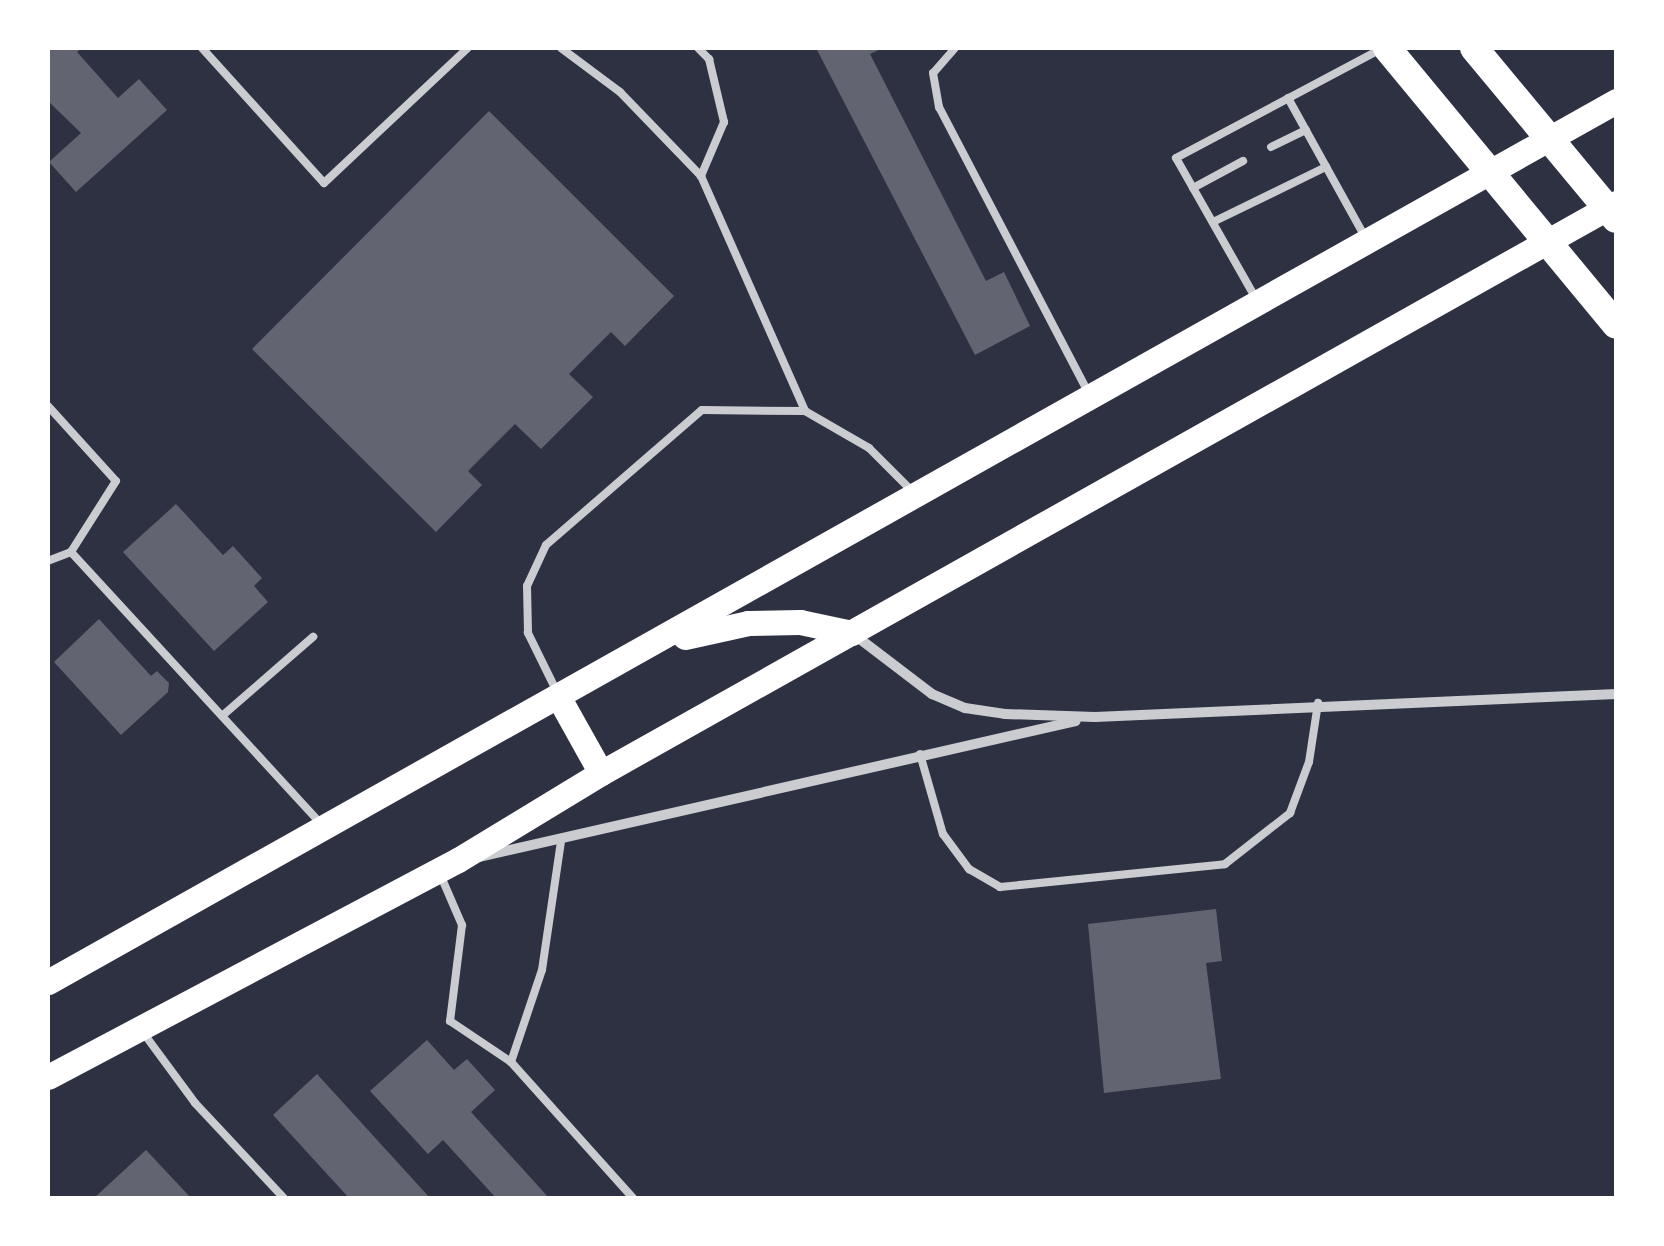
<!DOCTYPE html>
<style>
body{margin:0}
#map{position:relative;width:1664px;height:1246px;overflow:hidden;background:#2d3142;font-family:"Source Sans 3",sans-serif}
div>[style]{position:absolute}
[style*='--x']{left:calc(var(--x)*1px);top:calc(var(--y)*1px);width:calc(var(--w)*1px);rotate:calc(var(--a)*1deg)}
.building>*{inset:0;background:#626471}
.service>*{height:8px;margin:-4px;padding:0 4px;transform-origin:4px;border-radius:4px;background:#caccd0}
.minor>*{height:10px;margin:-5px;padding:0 5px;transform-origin:5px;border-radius:5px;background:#caccd0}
.primary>*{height:25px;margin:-12.5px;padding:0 12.5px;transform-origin:12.5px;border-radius:12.5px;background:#fff}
.trunk>*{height:28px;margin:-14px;padding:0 14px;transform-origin:14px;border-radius:14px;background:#fff}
span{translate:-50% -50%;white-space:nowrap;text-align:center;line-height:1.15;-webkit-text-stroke:8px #fff;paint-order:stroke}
.frame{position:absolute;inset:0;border:50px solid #fff;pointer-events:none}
</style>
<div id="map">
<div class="building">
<i style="clip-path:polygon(48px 48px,82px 48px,77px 52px,118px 98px,139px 79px,167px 110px,76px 192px,49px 162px,81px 133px,48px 101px)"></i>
<i style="clip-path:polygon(816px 48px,883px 48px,870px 54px,986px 281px,1004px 272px,1030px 326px,975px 355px)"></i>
<i style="clip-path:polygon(489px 111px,674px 296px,625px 346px,611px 332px,569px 374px,593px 397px,541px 449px,515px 424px,468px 471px,482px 485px,436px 532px,252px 349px)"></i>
<i style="clip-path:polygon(176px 504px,223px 555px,233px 546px,262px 578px,254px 586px,268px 602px,214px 651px,123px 552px)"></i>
<i style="clip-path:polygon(99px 619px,151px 676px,157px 671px,169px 683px,168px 692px,121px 735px,54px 662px)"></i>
<i style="clip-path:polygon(1216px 909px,1222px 961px,1206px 963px,1221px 1079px,1104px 1093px,1088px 924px)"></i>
<i style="clip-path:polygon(427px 1040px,454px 1070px,467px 1059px,495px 1090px,471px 1112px,549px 1198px,496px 1198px,443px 1140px,428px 1154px,370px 1091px)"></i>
<i style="clip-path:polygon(317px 1074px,430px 1198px,349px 1198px,273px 1115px)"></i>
<i style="clip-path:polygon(146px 1150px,191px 1198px,94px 1198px)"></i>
</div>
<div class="service">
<i style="--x:202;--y:48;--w:182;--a:47.9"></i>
<i style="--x:324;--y:183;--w:197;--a:-43.2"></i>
<i style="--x:561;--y:48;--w:74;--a:36.7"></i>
<i style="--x:620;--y:92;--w:117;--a:46"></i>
<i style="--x:698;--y:48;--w:16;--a:45"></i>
<i style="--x:709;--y:59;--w:65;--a:76.6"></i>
<i style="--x:724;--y:122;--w:59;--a:113.1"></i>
<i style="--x:701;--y:176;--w:257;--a:66.1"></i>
<i style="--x:805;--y:411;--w:74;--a:30"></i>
<i style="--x:869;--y:448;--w:61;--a:45"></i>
<i style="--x:955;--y:48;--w:33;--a:131"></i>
<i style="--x:933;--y:73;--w:35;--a:80"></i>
<i style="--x:939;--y:107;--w:322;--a:62.4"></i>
<i style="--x:1288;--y:98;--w:159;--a:61"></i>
<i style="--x:1271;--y:147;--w:39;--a:-26"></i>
<i style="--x:1193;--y:188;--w:57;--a:-28.4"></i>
<i style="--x:1213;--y:222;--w:126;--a:-26"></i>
<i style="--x:1255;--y:297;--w:160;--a:-119.6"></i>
<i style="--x:1176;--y:158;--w:230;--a:-28"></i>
<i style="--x:48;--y:406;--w:101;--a:47.8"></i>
<i style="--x:116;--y:481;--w:84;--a:122.4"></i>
<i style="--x:71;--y:552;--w:25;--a:159"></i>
<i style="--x:71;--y:552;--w:367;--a:47.4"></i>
<i style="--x:556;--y:690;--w:64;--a:-116.2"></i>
<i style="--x:528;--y:633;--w:47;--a:-91.2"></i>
<i style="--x:527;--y:586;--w:45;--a:-65.1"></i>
<i style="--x:546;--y:545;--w:206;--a:-40.9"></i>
<i style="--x:702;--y:410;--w:103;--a:0.6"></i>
<i style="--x:222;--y:716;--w:121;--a:-41"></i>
<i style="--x:920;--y:754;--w:83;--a:74"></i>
<i style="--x:943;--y:834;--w:44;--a:53.4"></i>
<i style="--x:969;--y:869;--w:36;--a:30"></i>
<i style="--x:1000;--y:887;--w:226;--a:-5.8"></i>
<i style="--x:1225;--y:864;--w:83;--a:-38.1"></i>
<i style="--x:1290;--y:813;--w:54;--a:-69.6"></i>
<i style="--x:1309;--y:762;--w:60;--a:-81.3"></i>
<i style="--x:440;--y:874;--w:56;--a:66.7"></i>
<i style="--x:462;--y:925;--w:97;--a:97.1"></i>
<i style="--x:450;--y:1021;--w:73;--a:33.9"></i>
<i style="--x:511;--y:1062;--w:183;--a:48.1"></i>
<i style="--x:142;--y:1031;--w:89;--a:53.6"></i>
<i style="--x:195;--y:1103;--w:130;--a:46.9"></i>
<i style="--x:511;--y:1062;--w:97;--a:-71.4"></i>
<i style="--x:542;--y:970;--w:130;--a:-81.6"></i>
</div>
<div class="minor">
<i style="--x:852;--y:633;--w:101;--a:37.3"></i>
<i style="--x:932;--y:694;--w:36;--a:23"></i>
<i style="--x:965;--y:708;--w:40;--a:8.5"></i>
<i style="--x:1005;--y:714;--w:90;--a:1.9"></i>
<i style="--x:1095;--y:717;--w:522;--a:-2.53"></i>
<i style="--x:474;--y:858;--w:617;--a:-12.82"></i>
</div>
<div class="primary">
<i style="--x:685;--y:637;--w:65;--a:-12.5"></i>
<i style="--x:748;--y:623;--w:52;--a:-1.1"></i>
<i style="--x:800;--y:622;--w:53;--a:11.9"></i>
<i style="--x:559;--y:698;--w:86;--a:60.8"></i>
<i style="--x:48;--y:982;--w:1799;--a:-29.33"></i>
<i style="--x:48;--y:1077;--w:464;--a:-27.9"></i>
<i style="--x:458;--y:860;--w:167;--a:-31.3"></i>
<i style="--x:601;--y:773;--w:1164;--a:-29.32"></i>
</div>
<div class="trunk">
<i style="--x:1387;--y:48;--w:359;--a:50.4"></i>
<i style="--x:1474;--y:48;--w:222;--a:50.3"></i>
</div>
<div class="frame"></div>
</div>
